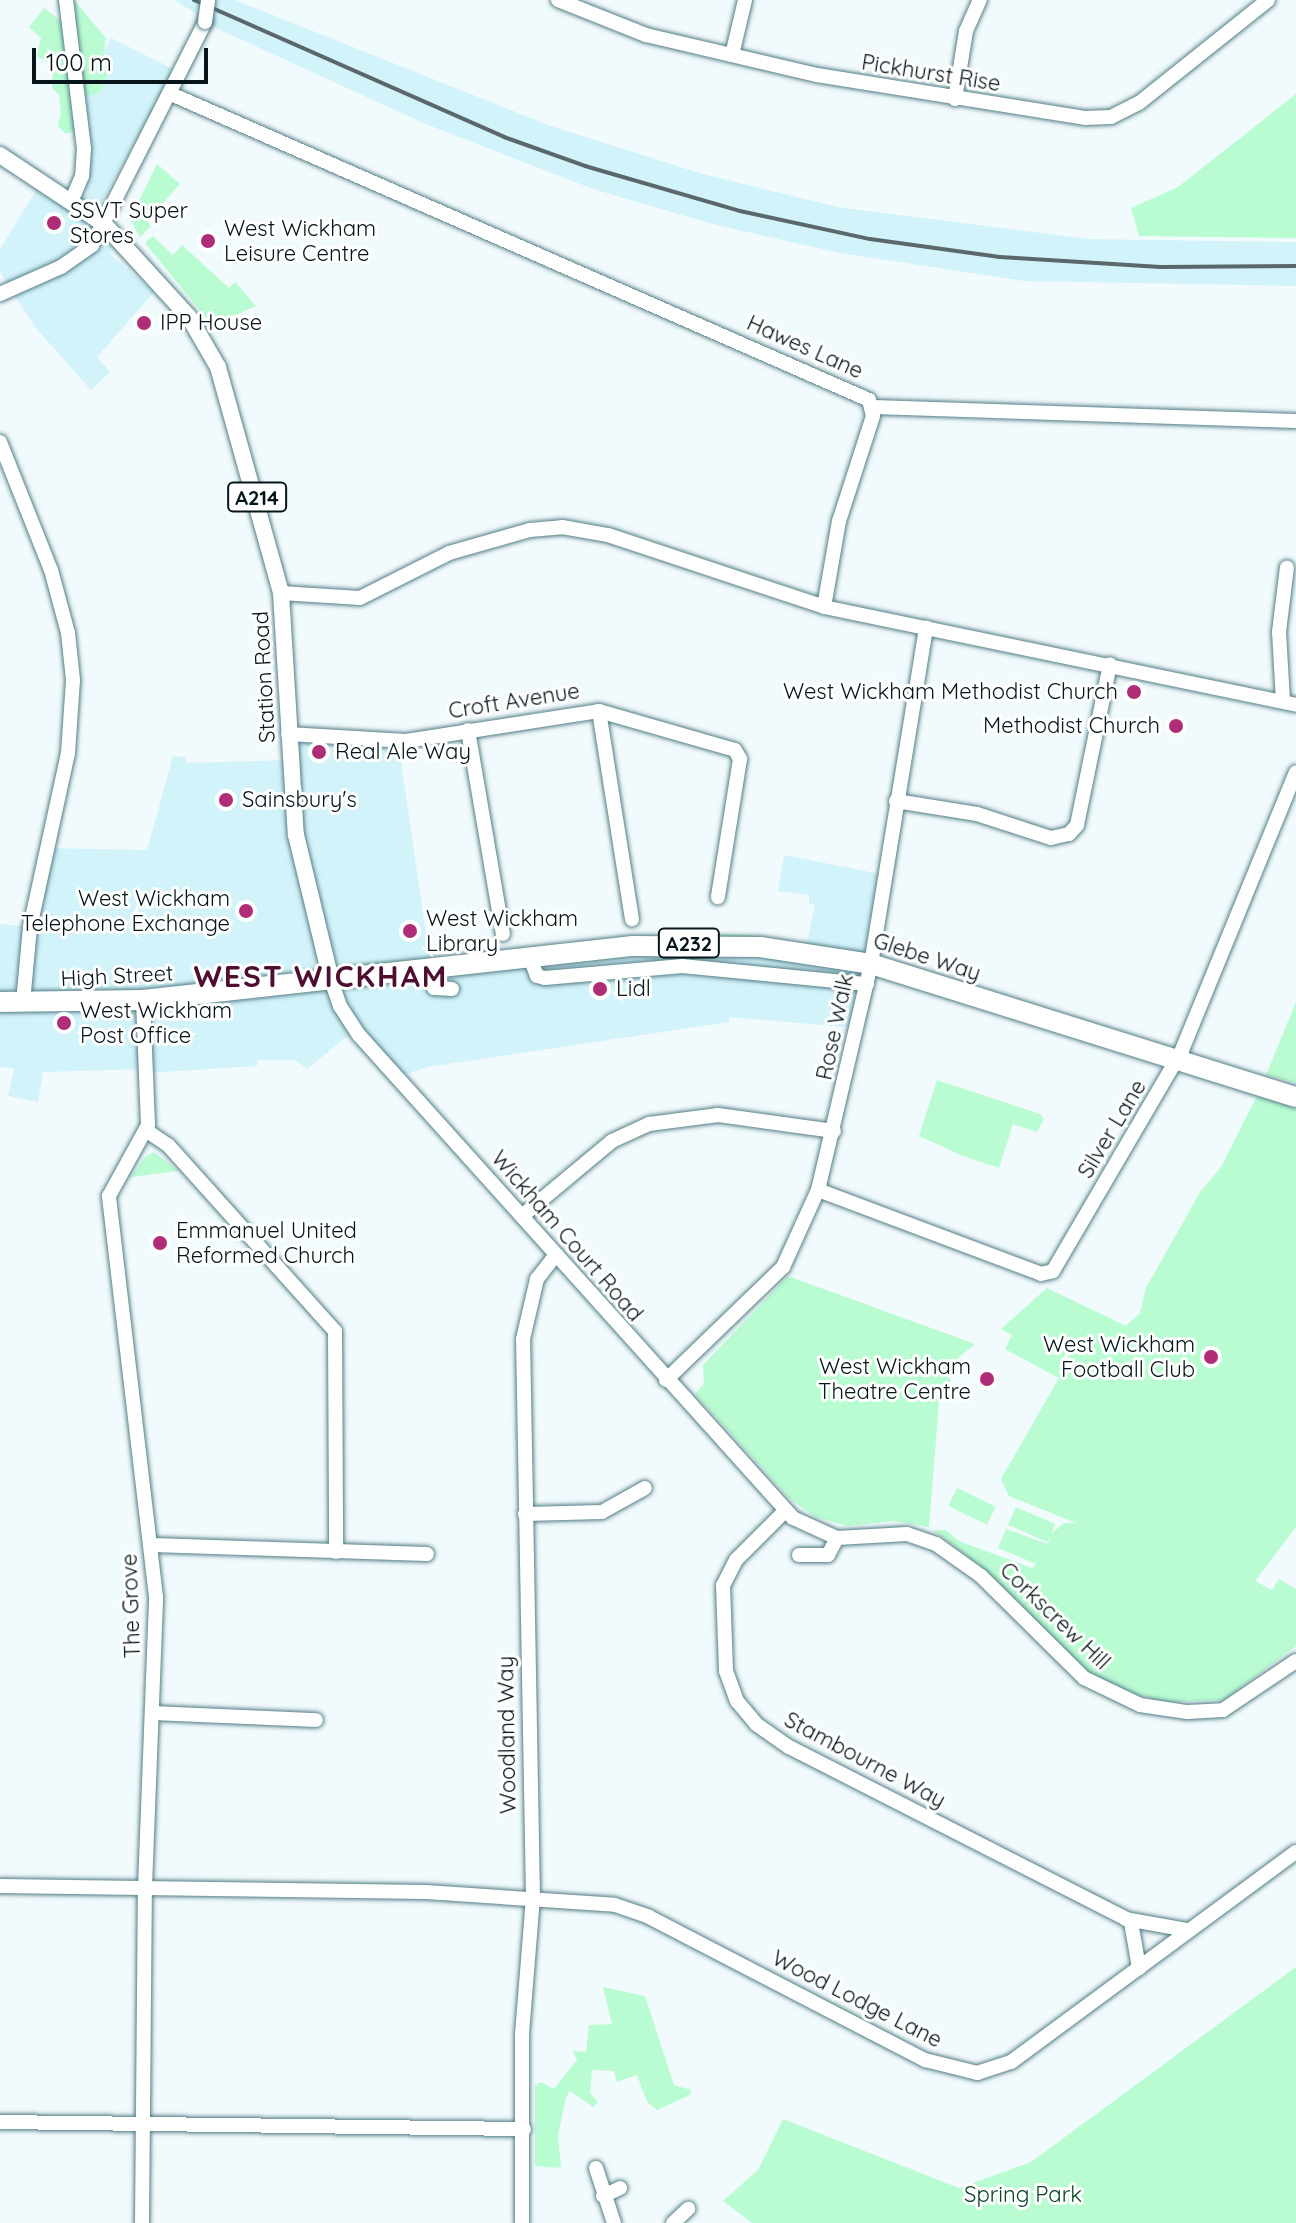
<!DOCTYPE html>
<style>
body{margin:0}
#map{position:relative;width:1296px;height:2223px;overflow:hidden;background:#f1fafc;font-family:Quicksand,sans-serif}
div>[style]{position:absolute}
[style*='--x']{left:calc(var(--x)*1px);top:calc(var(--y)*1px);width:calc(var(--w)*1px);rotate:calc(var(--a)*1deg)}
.built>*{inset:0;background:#d3f3fa}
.green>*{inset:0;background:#b9fcd2;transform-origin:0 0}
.roads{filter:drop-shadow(0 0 2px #537e86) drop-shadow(0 0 2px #537e86)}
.minor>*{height:14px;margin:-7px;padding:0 7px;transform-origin:7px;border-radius:7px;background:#fff}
.major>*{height:16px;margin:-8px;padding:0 8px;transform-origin:8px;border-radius:8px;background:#fff}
.highway>*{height:20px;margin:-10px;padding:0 10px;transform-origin:10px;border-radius:10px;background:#fff}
.rail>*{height:4px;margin:-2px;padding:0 2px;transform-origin:2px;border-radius:2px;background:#5a686b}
.bridges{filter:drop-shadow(0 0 2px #537e86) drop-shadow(0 0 2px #537e86)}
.minor-bridge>*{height:14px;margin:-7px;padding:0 7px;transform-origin:7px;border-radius:7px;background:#fff}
.dots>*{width:22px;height:22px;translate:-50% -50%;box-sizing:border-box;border:4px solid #fff;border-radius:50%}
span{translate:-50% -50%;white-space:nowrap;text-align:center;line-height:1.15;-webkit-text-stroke:6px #fff;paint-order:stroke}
.shield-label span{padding:2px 6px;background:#fff;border:2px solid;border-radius:6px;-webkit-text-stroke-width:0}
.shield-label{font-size:20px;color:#051519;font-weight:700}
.street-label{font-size:22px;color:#051519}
.poi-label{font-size:22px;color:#051519}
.left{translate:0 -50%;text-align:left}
.right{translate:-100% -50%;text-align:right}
.park-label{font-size:22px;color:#0b4529}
.district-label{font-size:30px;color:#4d0e32;font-weight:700;letter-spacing:2px}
.scale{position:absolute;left:32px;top:48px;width:176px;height:36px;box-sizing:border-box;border:4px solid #051519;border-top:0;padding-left:10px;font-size:24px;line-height:28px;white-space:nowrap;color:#051519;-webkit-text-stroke:6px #fff;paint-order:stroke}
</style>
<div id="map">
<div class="built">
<i style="clip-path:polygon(175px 0,235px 0,548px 125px,699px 173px,837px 207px,1088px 239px,1296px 242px,1296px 286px,1025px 281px,840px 253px,716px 225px,593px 189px,428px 125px,218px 29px)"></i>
<i style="clip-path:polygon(111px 38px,175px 70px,104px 198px,111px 255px,154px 292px,97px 357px,110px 372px,91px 390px,35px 327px,0 272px,0 249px,38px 187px,78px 204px,86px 191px,89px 159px,82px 87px)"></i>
<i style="clip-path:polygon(288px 734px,398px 741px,431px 968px,577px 952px,805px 951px,815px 905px,809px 904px,809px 895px,778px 891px,784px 855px,885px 875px,858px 1028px,729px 1017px,729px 1022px,428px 1067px,397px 1077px,355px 1030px,307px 1069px,296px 1060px,257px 1060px,257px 1066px,147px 1073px,146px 1069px,43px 1072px,38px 1102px,8px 1096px,14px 1069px,0 1067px,0 924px,30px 927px,47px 848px,147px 850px,173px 756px,186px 757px,187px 763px,289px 760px)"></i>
</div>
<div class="green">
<i style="clip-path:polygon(74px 0,106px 38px,102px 64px,108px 73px,100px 93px,74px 99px,75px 131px,66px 134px,58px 126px,61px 113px,59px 95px,52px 88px,53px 66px,37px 56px,41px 38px,29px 27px,44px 8px,61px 21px,76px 16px)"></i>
<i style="clip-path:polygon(1296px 94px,1296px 238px,1139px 236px,1131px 208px,1178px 187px)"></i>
<i style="clip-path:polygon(157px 164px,180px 184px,147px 221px,151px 226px,140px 237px,130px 219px)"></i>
<i style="clip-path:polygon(153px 236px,173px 255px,182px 245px,229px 288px,235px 282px,256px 306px,212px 325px,145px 243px)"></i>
<i style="clip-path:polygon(682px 933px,748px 935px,805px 945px,661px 937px,463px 956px)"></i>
<i style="clip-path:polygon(1296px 1002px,1296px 1083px,1266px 1075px)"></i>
<i style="clip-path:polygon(937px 1080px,1040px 1114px,1044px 1119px,1037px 1132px,1013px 1124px,999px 1168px,963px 1156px,919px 1136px)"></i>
<i style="clip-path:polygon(1257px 1096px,1296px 1108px,1296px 1527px,1255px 1581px,1272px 1590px,1279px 1579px,1296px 1589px,1296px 1646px,1224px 1700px,1168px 1702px,1121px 1691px,1084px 1672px,978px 1564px,933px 1530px,946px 1530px,959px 1541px,1032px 1568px,1036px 1564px,998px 1548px,1006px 1529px,1048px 1544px,1050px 1536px,1047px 1542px,1008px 1525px,1016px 1507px,1055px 1524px,1052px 1533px,1064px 1523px,1076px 1523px,1009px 1496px,1001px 1479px,1059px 1378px,1005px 1349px,1012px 1335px,1001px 1329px,1047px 1288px,1126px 1326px,1140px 1313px,1146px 1288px,1200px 1192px,1221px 1167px)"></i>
<i style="clip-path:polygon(154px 1152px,179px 1171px,131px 1177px,145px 1157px)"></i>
<i style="clip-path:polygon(788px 1276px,975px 1344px,941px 1372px,951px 1380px,939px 1402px,929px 1527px,894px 1521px,848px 1526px,815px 1517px,790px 1499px,695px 1394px,704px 1384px,703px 1365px)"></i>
<i style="left:957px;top:1488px;width:43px;height:20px;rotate:26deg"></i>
<i style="clip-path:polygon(1296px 1967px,1296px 2223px,752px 2223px,723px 2201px,758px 2170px,783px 2119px,959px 2188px,1031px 2162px)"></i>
<i style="clip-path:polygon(603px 1987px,645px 1996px,674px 2085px,691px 2090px,690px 2095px,657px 2110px,647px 2102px,637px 2075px,617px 2082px,614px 2071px,592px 2070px,590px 2093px,598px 2102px,593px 2107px,570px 2091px,566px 2097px,558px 2136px,561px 2168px,535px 2166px,535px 2085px,541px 2082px,554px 2089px,577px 2060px,573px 2051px,586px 2052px,589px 2025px,612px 2024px)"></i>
</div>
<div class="roads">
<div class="minor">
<i style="--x:66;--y:0;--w:150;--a:83.1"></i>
<i style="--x:84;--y:149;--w:27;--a:94"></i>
<i style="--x:82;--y:176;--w:26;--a:113"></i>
<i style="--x:558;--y:0;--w:95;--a:21.7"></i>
<i style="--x:646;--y:35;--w:176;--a:13.2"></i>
<i style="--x:817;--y:75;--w:271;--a:9.1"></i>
<i style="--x:1085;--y:118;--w:26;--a:-2"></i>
<i style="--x:1111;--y:117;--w:31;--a:-27"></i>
<i style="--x:1139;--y:103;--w:165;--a:-38.6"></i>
<i style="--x:732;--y:55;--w:57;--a:-76.7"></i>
<i style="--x:171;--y:94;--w:762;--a:23.67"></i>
<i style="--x:869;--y:400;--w:16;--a:76"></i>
<i style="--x:873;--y:416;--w:110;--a:107.9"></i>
<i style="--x:839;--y:521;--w:87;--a:99.9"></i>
<i style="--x:824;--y:607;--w:482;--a:11.7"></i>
<i style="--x:955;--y:99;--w:69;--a:-80.8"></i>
<i style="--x:966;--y:31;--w:34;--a:-66"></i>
<i style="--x:0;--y:294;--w:67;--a:-23.9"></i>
<i style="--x:61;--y:267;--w:38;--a:-35"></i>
<i style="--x:92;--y:245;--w:250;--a:-63.1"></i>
<i style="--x:873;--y:407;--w:423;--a:1.9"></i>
<i style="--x:0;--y:442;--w:138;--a:68.3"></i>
<i style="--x:51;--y:570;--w:65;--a:74.9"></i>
<i style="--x:68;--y:633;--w:47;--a:83.9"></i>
<i style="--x:73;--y:680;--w:73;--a:93.9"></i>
<i style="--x:68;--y:753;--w:178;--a:102.3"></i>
<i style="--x:30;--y:927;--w:76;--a:95.3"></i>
<i style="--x:281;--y:593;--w:79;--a:3.6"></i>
<i style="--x:360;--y:598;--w:100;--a:-26.8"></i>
<i style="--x:449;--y:553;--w:84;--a:-15.9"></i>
<i style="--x:530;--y:530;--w:32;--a:-5"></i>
<i style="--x:562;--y:527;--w:47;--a:9.9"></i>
<i style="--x:608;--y:535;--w:228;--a:18.4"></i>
<i style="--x:1283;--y:701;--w:69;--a:-93.3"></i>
<i style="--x:1279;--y:632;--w:65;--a:-83"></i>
<i style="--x:599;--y:711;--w:211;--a:81"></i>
<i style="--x:468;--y:730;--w:207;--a:80.3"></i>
<i style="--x:288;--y:734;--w:118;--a:3.4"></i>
<i style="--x:406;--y:741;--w:195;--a:-8.8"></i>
<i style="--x:599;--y:711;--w:141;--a:16"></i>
<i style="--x:735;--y:750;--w:10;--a:61"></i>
<i style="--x:740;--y:759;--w:140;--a:99.1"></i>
<i style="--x:896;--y:801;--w:82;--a:9.1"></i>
<i style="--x:977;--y:814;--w:78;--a:18"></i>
<i style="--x:1051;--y:838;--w:18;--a:-13"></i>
<i style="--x:1069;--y:834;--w:12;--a:-48"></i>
<i style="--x:1077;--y:825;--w:164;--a:-78.4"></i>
<i style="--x:530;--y:957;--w:20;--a:70"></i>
<i style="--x:537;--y:976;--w:8;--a:14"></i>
<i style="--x:545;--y:978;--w:138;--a:-5"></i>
<i style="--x:682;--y:966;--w:186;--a:5.6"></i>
<i style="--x:431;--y:969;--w:19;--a:81"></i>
<i style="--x:434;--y:988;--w:18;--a:3"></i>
<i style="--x:331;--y:980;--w:28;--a:71"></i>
<i style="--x:340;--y:1006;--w:35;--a:57"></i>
<i style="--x:359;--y:1035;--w:649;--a:48.06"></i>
<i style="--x:793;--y:1518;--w:48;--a:24.4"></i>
<i style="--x:837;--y:1538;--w:70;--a:-3.3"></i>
<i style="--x:907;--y:1534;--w:31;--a:19"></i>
<i style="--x:936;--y:1544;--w:55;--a:35.4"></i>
<i style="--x:981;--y:1576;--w:145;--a:44.7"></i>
<i style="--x:1084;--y:1678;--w:62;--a:25.7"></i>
<i style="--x:1140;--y:1705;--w:48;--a:8.5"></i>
<i style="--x:1187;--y:1712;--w:36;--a:-3"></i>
<i style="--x:1223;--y:1710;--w:88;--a:-33.9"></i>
<i style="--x:147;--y:1131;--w:25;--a:34"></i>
<i style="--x:168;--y:1145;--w:250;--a:48.1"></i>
<i style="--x:335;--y:1331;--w:221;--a:89.7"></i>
<i style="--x:818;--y:1190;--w:238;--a:20.6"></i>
<i style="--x:1041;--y:1274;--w:12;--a:-14"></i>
<i style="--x:1053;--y:1271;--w:256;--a:-59.7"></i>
<i style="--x:1182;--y:1050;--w:300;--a:-67.7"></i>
<i style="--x:522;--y:1216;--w:117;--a:-39.8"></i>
<i style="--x:612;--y:1141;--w:41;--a:-24.7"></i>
<i style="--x:649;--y:1124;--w:70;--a:-7.4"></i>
<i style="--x:718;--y:1115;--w:117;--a:7.9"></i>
<i style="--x:666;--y:1380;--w:163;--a:-44"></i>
<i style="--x:783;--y:1267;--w:85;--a:-65.6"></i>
<i style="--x:818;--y:1190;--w:232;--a:-76.8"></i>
<i style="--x:871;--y:964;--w:341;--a:-80.7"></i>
<i style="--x:785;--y:1511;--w:69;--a:135"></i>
<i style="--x:736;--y:1560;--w:28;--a:117"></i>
<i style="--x:723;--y:1585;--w:86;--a:88"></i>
<i style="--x:726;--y:1671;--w:32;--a:70"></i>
<i style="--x:737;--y:1701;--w:30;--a:50"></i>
<i style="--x:756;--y:1724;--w:40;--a:34.9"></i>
<i style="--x:789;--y:1747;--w:378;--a:27"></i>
<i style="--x:1126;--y:1919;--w:63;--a:10.1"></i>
<i style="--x:525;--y:1514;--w:77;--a:-1.5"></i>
<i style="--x:602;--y:1512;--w:49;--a:-29.2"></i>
<i style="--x:152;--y:1545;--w:275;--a:1.9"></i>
<i style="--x:799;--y:1555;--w:29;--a:0"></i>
<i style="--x:828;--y:1555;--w:19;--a:-62"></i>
<i style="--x:154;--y:1713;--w:162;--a:2.5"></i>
<i style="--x:0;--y:1886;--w:426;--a:0.8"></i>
<i style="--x:426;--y:1892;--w:189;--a:3.9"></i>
<i style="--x:615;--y:1905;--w:36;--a:19"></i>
<i style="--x:649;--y:1917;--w:311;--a:27.4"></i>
<i style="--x:925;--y:2060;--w:54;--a:14"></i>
<i style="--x:977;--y:2073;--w:36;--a:-18"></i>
<i style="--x:1011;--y:2062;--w:354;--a:-36.4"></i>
<i style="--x:1131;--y:1922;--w:47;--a:80.1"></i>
<i style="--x:0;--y:2122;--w:524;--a:0.77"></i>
<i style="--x:596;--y:2168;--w:58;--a:71.9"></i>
<i style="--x:603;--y:2196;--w:19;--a:-25"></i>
<i style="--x:142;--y:2223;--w:336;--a:-89.5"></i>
<i style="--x:145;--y:1887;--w:290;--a:-87.8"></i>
<i style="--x:156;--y:1597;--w:404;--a:-96.7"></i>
<i style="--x:109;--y:1196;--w:81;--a:-61.2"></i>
<i style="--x:148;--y:1125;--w:125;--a:-92.3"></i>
<i style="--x:522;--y:2223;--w:189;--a:-90"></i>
<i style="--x:522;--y:2034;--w:136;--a:-85.4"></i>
<i style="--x:533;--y:1898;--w:559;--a:-91.02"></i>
<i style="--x:523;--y:1339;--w:62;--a:-76.9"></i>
<i style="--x:537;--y:1279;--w:31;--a:-52"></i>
<i style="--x:673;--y:2223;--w:21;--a:-43"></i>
</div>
<div class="major">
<i style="--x:0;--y:155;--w:125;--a:33.6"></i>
<i style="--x:104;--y:224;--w:126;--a:47.6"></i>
<i style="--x:189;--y:317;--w:58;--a:59.9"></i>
<i style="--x:218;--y:367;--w:235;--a:74.4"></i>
<i style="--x:281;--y:593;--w:242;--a:86.5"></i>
<i style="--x:296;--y:835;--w:149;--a:76.4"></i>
</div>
<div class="highway">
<i style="--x:0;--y:1002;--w:143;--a:-0.8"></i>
<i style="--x:143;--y:1000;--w:493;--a:-6.3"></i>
<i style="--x:633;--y:946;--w:127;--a:0.5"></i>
<i style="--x:760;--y:947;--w:112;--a:8.7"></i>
<i style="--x:871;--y:964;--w:445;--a:17.4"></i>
</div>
</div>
<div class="rail">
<i style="--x:194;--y:0;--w:339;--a:23.8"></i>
<i style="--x:504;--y:137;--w:86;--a:19.7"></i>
<i style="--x:585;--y:166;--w:161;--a:16.2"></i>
<i style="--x:740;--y:211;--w:133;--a:12.2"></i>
<i style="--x:870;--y:239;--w:131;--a:7.9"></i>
<i style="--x:1000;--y:257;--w:161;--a:3.6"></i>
<i style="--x:1161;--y:267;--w:135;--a:-0.4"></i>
</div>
<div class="bridges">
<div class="minor-bridge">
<i style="--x:205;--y:22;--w:22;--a:-82"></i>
</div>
</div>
<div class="dots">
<i style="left:54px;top:223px;background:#af2c76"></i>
<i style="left:208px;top:241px;background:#af2c76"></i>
<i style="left:144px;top:323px;background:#af2c76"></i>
<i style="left:1134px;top:692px;background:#af2c76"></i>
<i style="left:1176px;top:726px;background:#af2c76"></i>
<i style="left:319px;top:752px;background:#af2c76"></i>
<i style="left:226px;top:800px;background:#af2c76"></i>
<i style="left:246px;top:911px;background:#af2c76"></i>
<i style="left:410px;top:931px;background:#af2c76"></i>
<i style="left:600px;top:989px;background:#af2c76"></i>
<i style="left:64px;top:1023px;background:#af2c76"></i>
<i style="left:160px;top:1243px;background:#af2c76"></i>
<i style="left:1211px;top:1357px;background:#af2c76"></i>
<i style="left:987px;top:1379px;background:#af2c76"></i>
</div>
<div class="shield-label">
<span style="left:257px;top:497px">A214</span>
<span style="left:689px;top:943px">A232</span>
</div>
<div class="street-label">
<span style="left:931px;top:73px;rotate:9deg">Pickhurst Rise</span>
<span style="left:805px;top:347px;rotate:24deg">Hawes Lane</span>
<span style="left:264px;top:677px;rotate:-93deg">Station Road</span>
<span style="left:514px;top:701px;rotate:-9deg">Croft Avenue</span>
<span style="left:927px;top:957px;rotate:18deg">Glebe Way</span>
<span style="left:117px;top:976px;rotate:-3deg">High Street</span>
<span style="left:835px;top:1027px;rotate:-78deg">Rose Walk</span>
<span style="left:1112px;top:1129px;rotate:-59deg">Silver Lane</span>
<span style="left:567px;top:1236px;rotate:49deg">Wickham Court Road</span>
<span style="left:131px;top:1606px;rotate:-92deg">The Grove</span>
<span style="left:1055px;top:1616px;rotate:44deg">Corkscrew Hill</span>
<span style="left:507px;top:1735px;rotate:-91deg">Woodland Way</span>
<span style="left:865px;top:1760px;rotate:28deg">Stambourne Way</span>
<span style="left:857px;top:1999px;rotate:27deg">Wood Lodge Lane</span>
</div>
<div class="poi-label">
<span class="left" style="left:70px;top:223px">SSVT Super<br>Stores</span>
<span class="left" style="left:224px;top:241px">West Wickham<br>Leisure Centre</span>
<span class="left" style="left:160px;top:323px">IPP House</span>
<span class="right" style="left:1118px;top:692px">West Wickham Methodist Church</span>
<span class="right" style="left:1160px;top:726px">Methodist Church</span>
<span class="left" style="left:335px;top:752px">Real Ale Way</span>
<span class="left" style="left:242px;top:800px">Sainsbury's</span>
<span class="right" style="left:230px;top:911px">West Wickham<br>Telephone Exchange</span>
<span class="left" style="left:426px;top:931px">West Wickham<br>Library</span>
<span class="left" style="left:616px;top:989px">Lidl</span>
<span class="left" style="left:80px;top:1023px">West Wickham<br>Post Office</span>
<span class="left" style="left:176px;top:1243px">Emmanuel United<br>Reformed Church</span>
<span class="right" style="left:1195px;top:1357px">West Wickham<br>Football Club</span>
<span class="right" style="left:971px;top:1379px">West Wickham<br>Theatre Centre</span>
</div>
<div class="park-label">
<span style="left:1023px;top:2195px">Spring Park</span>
</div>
<div class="district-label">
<span style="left:321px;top:976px">WEST WICKHAM</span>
</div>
<div class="scale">100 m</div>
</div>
